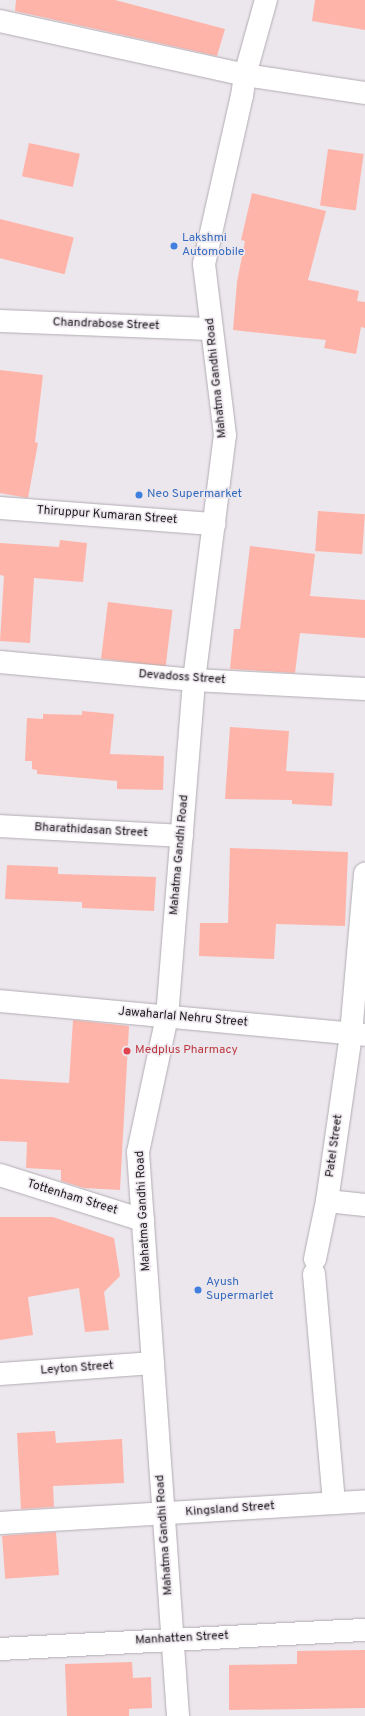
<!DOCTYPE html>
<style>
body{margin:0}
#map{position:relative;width:365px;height:1716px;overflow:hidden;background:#ece6ed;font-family:Overpass,sans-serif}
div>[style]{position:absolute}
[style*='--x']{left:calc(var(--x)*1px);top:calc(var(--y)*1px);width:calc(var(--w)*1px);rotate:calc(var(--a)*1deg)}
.building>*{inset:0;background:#feb4a9;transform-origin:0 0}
.roads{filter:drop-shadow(0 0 1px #b2acb3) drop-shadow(0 0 1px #b2acb3)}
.minor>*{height:22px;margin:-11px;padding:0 11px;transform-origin:11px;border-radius:11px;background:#fff}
.dots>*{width:11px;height:11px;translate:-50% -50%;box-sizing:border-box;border:2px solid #ece6ed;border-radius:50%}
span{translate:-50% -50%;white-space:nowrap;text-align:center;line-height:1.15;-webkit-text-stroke:3px #ece6ed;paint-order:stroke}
.shop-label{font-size:12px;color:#366cbe}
.left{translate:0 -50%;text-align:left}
.street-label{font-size:12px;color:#1c1a1c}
.health-label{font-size:12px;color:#be3a42}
</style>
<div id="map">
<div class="building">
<i style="clip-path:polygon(16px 0,115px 0,225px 29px,217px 56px,15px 11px)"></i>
<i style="clip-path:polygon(315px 0,365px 0,365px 30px,312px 21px)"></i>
<i style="left:29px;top:143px;width:52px;height:34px;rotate:12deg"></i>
<i style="left:328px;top:149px;width:36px;height:57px;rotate:8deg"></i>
<i style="clip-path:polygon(252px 193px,326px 211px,308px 280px,359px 291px,357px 301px,365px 302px,365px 328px,361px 327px,356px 354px,324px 348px,326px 340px,233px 330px,237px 282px,245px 241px,241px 240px)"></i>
<i style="left:0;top:219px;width:76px;height:38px;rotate:14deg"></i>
<i style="clip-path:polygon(0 370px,43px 375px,35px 442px,38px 443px,28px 498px,0 493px)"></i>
<i style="left:318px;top:511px;width:47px;height:40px;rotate:4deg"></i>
<i style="clip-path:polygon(60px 540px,87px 543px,83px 582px,34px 578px,30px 643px,0 641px,4px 576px,0 575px,0 543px,59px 547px)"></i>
<i style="clip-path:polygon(250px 546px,315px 554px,310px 596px,365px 600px,365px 638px,300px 633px,295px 673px,230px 669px,234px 629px,240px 629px)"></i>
<i style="left:108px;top:602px;width:65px;height:57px;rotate:7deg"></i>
<i style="clip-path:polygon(82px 711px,114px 714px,110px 754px,164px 756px,163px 790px,117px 789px,117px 781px,37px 774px,37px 770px,32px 769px,32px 761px,25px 761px,27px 718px,43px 719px,43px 714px,82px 715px)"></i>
<i style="clip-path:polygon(230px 727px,289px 731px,286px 771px,334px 773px,332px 806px,292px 804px,292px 800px,225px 799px)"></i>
<i style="clip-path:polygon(230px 848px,348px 852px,345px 926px,276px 924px,274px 959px,199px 956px,200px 923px,228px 923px)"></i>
<i style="clip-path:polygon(7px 865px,58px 867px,58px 874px,156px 877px,154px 911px,82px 908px,82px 902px,5px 899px)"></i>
<i style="clip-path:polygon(73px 1020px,129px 1026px,120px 1190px,84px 1188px,61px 1181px,61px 1170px,26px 1168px,27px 1142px,0 1141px,0 1079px,69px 1083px)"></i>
<i style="clip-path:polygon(0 1217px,53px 1217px,114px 1238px,120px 1276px,104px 1292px,109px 1330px,85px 1332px,79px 1288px,28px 1297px,33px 1335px,0 1340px)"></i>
<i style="clip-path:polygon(55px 1431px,56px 1443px,122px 1439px,124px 1483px,53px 1486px,54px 1507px,21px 1509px,17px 1433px)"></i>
<i style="left:56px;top:1532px;width:43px;height:54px;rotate:86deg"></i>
<i style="clip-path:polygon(365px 1650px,365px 1708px,229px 1710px,229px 1665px,297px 1664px,297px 1651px)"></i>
<i style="clip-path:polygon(132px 1662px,133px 1678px,151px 1677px,152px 1708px,129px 1709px,129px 1716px,67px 1716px,65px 1664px)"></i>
</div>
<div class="roads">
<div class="minor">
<i style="--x:0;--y:21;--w:251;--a:12.4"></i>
<i style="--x:245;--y:75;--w:121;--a:8.5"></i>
<i style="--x:0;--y:321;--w:212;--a:2.2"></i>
<i style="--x:0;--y:508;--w:215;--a:4.3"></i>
<i style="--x:0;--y:662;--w:195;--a:5.3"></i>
<i style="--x:194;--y:680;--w:171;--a:3"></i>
<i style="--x:0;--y:826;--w:182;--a:3.1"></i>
<i style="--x:0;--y:1001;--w:367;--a:5.3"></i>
<i style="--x:0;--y:1175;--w:150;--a:17.5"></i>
<i style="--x:327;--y:1201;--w:38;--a:6"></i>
<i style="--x:315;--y:1259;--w:59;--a:-78.3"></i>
<i style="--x:327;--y:1201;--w:169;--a:-81.8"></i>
<i style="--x:351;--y:1034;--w:161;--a:-85"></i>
<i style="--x:314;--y:1274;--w:230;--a:85"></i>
<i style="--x:0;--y:1374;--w:153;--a:-4.1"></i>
<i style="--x:0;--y:1523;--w:366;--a:-3.4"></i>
<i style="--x:0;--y:1649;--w:365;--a:-3"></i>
<i style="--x:178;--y:1716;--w:565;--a:-94.06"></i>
<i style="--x:138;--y:1152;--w:138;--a:-77.9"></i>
<i style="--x:167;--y:1017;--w:338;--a:-85.4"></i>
<i style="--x:194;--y:680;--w:247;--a:-82.8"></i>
<i style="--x:225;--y:435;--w:172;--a:-97"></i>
<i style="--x:204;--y:264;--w:172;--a:-77.3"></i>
<i style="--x:242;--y:96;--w:21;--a:-82"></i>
<i style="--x:245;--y:75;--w:78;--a:-74.4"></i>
</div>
</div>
<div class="dots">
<i style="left:174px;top:246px;background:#3f7fe0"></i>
<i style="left:139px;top:495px;background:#3f7fe0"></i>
<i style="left:127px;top:1051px;background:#e0444e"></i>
<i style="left:198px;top:1290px;background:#3f7fe0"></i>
</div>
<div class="shop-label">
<span class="left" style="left:182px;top:246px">Lakshmi<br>Automobile</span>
<span class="left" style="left:147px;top:495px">Neo Supermarket</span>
<span class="left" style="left:206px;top:1290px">Ayush<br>Supermarlet</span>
</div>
<div class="street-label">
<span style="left:106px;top:325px;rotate:2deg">Chandrabose Street</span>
<span style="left:217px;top:378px;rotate:-96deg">Mahatma Gandhi Road</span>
<span style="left:107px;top:516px;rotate:4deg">Thiruppur Kumaran Street</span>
<span style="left:182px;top:678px;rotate:4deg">Devadoss Street</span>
<span style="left:91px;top:831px;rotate:3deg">Bharathidasan Street</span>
<span style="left:180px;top:855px;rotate:-85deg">Mahatma Gandhi Road</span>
<span style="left:183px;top:1018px;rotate:5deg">Jawaharlal Nehru Street</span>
<span style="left:335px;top:1146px;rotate:-82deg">Patel Street</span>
<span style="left:72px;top:1198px;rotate:17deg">Tottenham Street</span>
<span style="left:144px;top:1211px;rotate:-93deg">Mahatma Gandhi Road</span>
<span style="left:77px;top:1369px;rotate:-4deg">Leyton Street</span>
<span style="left:230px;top:1510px;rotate:-4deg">Kingsland Street</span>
<span style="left:165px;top:1535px;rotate:-94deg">Mahatma Gandhi Road</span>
<span style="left:182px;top:1639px;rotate:-3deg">Manhatten Street</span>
</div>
<div class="health-label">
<span class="left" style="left:135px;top:1051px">Medplus Pharmacy</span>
</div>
</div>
